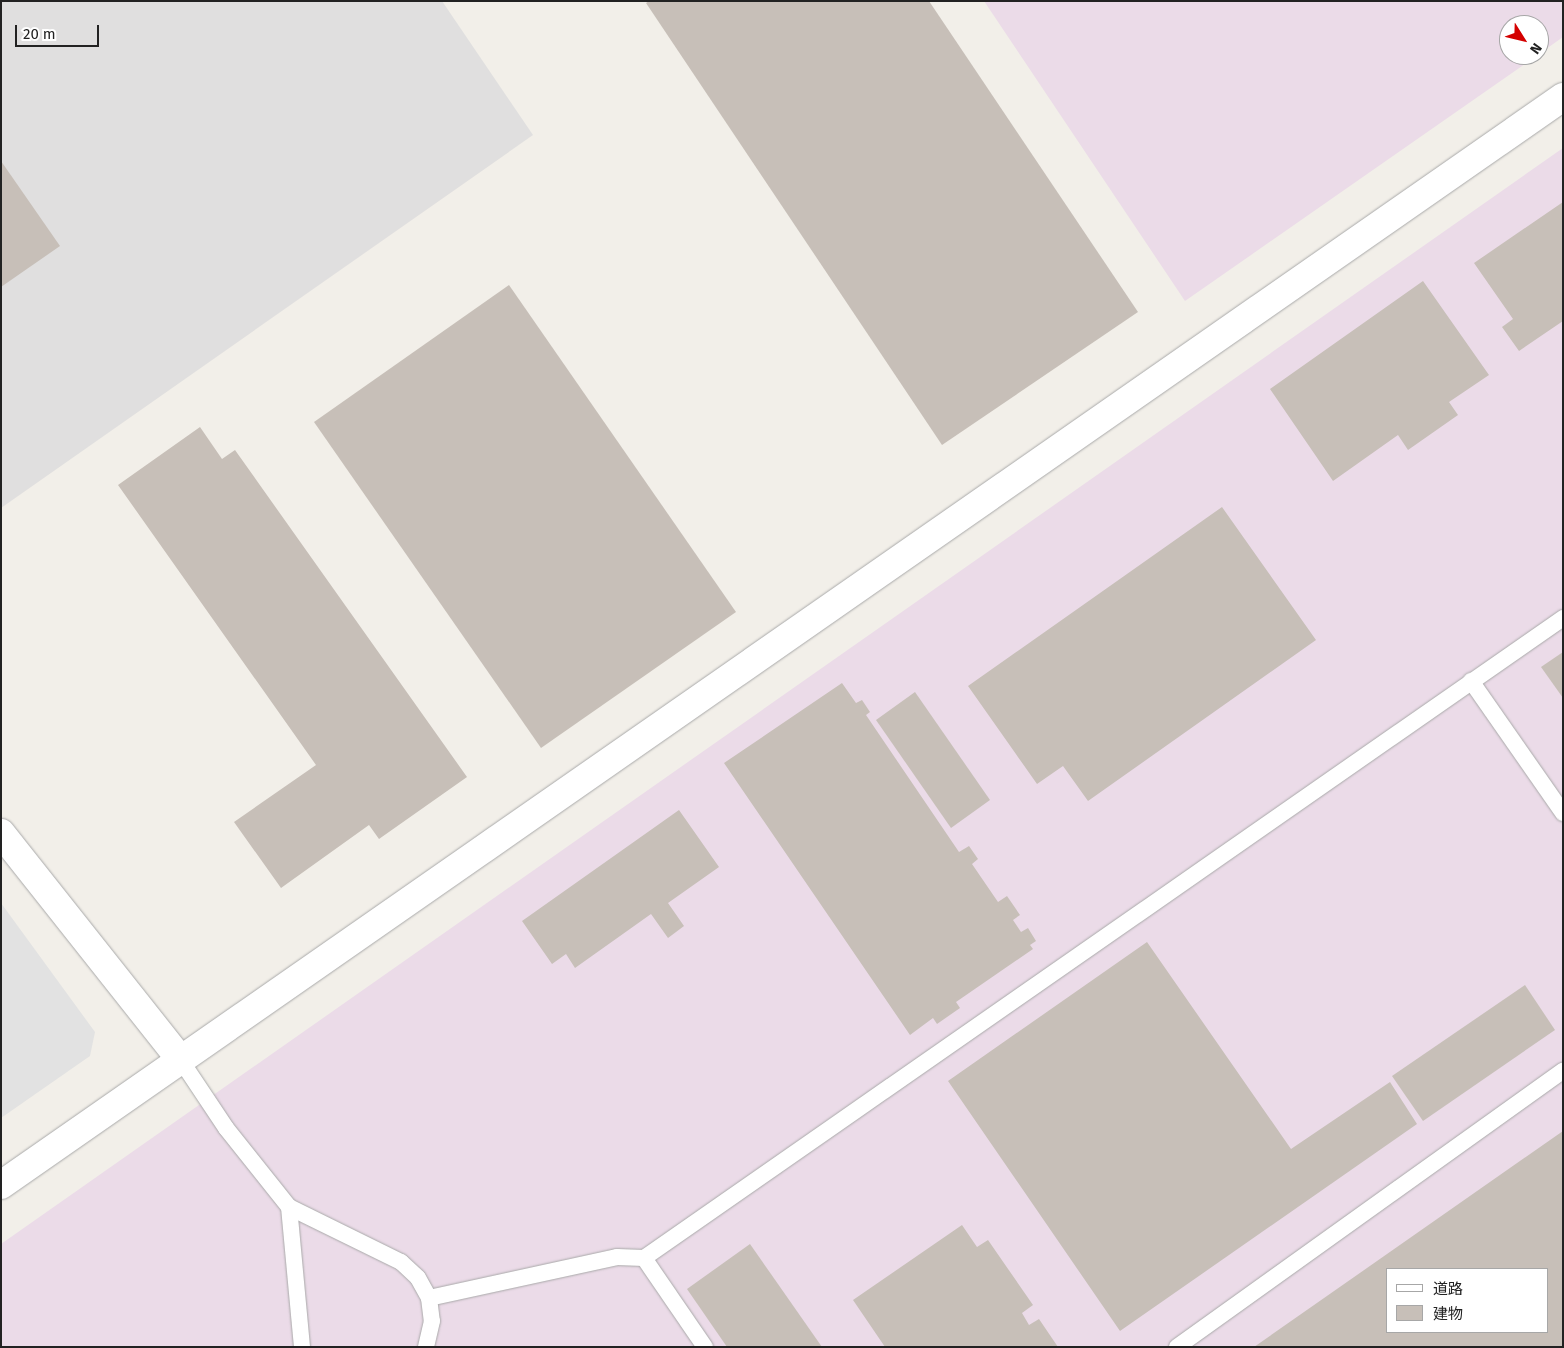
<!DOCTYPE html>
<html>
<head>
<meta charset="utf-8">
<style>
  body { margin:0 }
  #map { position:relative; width:1564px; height:1348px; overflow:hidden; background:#f2efe9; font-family:"Fira Sans","Noto Sans JP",sans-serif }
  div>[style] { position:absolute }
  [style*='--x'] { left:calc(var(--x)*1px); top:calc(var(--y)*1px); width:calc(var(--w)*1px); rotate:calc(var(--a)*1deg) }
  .residential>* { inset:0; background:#e0dfdf }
  .industrial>* { inset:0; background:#ebdbe8 }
  .parking>* { inset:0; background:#e2e2e2 }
  .building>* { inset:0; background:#c7bfb8 }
  .roads { filter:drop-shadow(0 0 1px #a9a9a9) drop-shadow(0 0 1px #a9a9a9) }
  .service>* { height:16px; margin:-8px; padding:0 8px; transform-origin:8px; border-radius:8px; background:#fff }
  .tertiary>* { height:28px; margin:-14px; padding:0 14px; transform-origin:14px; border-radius:14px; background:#fff }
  span { translate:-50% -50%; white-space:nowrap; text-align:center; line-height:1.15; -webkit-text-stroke:4.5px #fff; paint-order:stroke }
  .frame { position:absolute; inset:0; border:2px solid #222; pointer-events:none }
  .legend { position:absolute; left:1386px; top:1268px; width:162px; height:65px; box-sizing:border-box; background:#fff; border:1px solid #a7a7a7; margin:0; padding:6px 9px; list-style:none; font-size:15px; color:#222 }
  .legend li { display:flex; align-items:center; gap:10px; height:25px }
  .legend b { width:25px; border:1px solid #a7a7a7 }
  .north { position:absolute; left:1499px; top:15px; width:50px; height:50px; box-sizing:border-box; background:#fff; border:1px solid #a7a7a7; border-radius:50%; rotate:126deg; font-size:14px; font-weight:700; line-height:20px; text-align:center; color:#222 }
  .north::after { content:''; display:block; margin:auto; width:18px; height:22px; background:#d40000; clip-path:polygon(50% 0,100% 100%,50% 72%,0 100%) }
  .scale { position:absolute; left:15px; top:25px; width:84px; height:22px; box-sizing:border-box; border:2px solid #222; border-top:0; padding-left:6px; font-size:15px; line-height:18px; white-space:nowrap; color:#222; -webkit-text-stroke:4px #fff; paint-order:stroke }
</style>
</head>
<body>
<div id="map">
  <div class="residential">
    <i style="clip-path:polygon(1px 1px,442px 1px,533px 135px,1px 508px)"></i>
  </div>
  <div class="industrial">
    <i style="clip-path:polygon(984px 1px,1563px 1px,1563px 37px,1539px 54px,1539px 25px,1509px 25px,1509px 55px,1538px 55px,1185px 301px)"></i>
    <i style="clip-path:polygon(evenodd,1563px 148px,1563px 1347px,1px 1347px,1px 1244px,1563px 148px,1388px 1269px,1548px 1269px,1548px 1332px,1388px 1332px,1388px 1269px)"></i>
  </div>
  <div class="parking">
    <i style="clip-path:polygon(1px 903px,95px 1032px,90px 1056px,1px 1118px)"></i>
  </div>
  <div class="building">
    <i style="clip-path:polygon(649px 1px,929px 1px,1138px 312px,942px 445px,646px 3px)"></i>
    <i style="clip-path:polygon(1px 161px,60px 246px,1px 287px)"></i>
    <i style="clip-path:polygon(1563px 202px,1563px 321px,1519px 351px,1502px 327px,1513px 319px,1474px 263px)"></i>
    <i style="clip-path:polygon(1423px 281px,1489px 375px,1449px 402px,1458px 415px,1408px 450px,1398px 435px,1333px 481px,1270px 389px)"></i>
    <i style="clip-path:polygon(509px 285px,736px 612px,541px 748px,314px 422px)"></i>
    <i style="clip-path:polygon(200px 427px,222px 459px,235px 450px,467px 777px,379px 839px,369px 825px,281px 888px,234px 822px,316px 765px,118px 485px)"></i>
    <i style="clip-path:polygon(1222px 507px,1316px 640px,1088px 801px,1063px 766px,1037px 784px,968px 686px)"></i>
    <i style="clip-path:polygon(1563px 652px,1563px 698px,1541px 667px)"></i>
    <i style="clip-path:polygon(842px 683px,856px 703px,862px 700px,870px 712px,866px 715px,959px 852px,969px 846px,978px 859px,972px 864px,998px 902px,1007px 896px,1020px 915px,1013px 920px,1021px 932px,1028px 928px,1036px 941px,1030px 945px,1033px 949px,956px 1002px,960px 1008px,937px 1024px,933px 1018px,910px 1035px,724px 763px)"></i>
    <i style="clip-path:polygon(915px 692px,990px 800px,951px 828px,876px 720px)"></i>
    <i style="clip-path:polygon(679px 810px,719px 867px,668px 903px,684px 926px,668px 938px,651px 914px,575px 968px,566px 954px,552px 964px,522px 921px)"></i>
    <i style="clip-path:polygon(1147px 942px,1291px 1149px,1390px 1082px,1417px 1124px,1120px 1331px,948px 1081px)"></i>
    <i style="clip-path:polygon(1525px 985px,1555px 1030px,1423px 1121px,1392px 1076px)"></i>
    <i style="clip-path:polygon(evenodd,1563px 1131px,1563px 1347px,1254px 1347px,1563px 1131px,1388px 1269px,1548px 1269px,1548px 1332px,1388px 1332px,1388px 1269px)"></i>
    <i style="clip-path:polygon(962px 1225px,977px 1247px,988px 1240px,1033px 1305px,1022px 1313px,1029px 1325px,1039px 1319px,1058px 1347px,885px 1347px,853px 1300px)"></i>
    <i style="clip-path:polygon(750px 1244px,822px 1347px,727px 1347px,687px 1289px)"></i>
  </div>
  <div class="roads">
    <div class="service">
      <i style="--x:1471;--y:681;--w:161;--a:55.1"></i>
      <i style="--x:180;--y:1059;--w:83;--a:56.3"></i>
      <i style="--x:226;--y:1128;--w:101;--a:51.4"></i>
      <i style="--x:644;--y:1258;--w:108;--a:55.6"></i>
      <i style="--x:429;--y:1298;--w:192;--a:-12.3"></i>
      <i style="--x:617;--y:1257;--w:27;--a:2"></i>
      <i style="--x:644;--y:1258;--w:1120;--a:-34.85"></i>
      <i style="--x:302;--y:1347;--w:141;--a:-95.3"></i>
      <i style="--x:289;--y:1207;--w:125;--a:26.2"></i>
      <i style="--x:401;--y:1262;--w:23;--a:43"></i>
      <i style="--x:418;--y:1278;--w:23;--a:61"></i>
      <i style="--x:429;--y:1298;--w:23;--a:83"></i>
      <i style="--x:432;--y:1321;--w:27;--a:103"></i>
      <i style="--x:1177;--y:1347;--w:475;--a:-35.6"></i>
    </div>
    <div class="tertiary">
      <i style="--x:1;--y:833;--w:288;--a:51.6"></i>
      <i style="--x:1;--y:1185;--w:1904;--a:-34.86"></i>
    </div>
  </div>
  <div class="frame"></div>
  <ul class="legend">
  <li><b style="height:6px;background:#fff"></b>道路</li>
  <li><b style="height:14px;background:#c7bfb8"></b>建物</li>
  </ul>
  <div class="north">N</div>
  <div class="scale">20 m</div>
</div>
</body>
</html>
